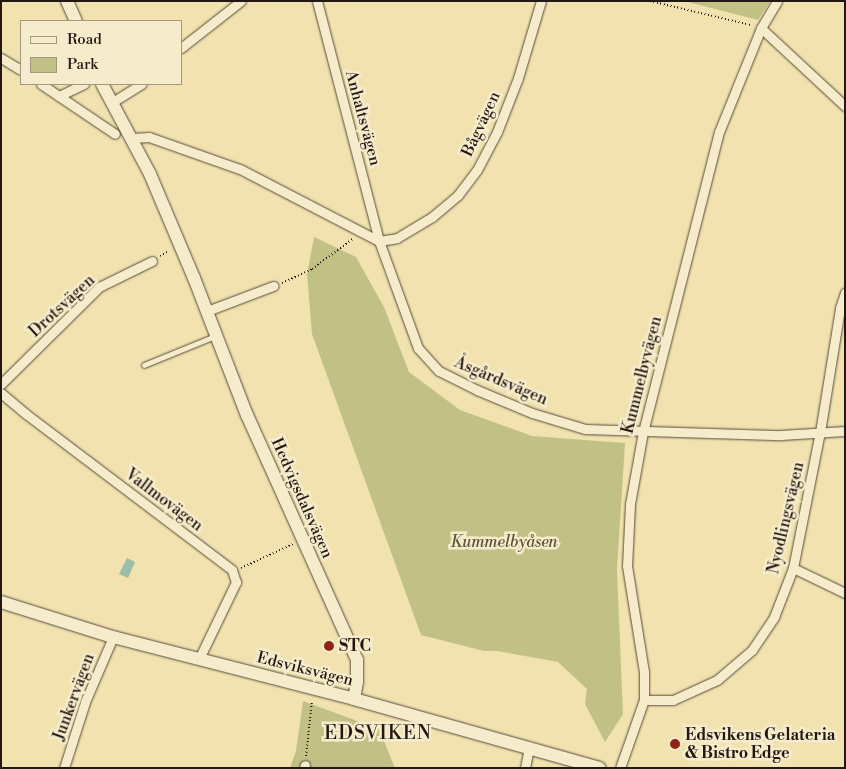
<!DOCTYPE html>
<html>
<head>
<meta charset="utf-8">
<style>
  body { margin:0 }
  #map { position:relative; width:846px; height:769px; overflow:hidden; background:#f1e2af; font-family:"Libre Bodoni",serif }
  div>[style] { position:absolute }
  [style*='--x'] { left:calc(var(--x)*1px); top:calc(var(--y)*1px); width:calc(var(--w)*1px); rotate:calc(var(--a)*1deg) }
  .green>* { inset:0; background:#c1c186 }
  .water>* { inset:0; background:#9bbea8 }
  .path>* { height:2px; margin-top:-1px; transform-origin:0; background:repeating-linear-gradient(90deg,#231713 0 1px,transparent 0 3.5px) }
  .roads { filter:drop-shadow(0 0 1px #564a3a) drop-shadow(0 0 1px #564a3a) }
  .lane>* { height:4.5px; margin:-2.25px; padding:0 2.25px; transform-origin:2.25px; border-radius:2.25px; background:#f6eccb }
  .street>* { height:9px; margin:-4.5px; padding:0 4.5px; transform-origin:4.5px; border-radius:4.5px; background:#f6eccb }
  .secondary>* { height:12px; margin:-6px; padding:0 6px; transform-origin:6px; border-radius:6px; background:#f6eccb }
  .dots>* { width:14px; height:14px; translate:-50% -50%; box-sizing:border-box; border:2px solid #f6eccb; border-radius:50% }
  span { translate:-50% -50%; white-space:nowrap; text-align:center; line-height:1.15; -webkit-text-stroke:5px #f6eccb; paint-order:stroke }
  .street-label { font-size:16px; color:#231713 }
  .park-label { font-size:16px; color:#5a523b; font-style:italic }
  .poi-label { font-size:16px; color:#231713; font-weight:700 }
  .left { translate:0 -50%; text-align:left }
  .quarter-label { font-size:19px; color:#231713; letter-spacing:1px }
  .frame { position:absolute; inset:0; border:2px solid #231713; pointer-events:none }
  .legend { position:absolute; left:20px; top:20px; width:162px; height:65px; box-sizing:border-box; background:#f6eccb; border:1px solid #a29781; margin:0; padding:6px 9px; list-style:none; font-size:15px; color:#231713 }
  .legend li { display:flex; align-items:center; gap:10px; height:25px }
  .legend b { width:25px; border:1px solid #a29781 }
</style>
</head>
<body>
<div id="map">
  <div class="green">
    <i style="clip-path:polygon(684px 1px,770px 1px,758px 20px)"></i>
    <i style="clip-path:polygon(314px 237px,356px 257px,384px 307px,409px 372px,460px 410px,532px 436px,625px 443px,617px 569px,623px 714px,605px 742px,585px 704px,587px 689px,558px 662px,497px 651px,484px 651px,421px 635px,312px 334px,307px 274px)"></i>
    <i style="clip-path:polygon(303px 701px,379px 729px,395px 768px,290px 768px,296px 751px)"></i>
  </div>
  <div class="water">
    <i style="clip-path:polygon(127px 558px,135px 562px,128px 578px,119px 574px)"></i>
  </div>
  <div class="path">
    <i style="--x:650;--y:1;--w:104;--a:13.4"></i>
    <i style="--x:160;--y:256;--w:10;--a:-29"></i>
    <i style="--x:282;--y:283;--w:33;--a:-25"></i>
    <i style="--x:312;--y:269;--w:52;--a:-36.4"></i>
    <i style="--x:241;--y:568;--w:57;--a:-24.8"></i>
    <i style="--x:306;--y:756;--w:55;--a:-83.8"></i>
  </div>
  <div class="roads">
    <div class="lane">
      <i style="--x:144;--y:365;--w:77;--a:-22.2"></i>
    </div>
    <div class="street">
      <i style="--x:317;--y:1;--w:248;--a:75.5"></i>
      <i style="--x:379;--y:241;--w:114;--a:70"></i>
      <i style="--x:418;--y:348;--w:31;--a:48"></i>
      <i style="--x:439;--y:371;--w:42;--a:26.6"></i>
      <i style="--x:477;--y:390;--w:60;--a:22.7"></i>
      <i style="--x:532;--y:413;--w:55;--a:16.8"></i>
      <i style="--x:585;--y:429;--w:196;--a:1.8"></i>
      <i style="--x:781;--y:435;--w:64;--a:-3.6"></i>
      <i style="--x:761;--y:28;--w:115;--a:42.9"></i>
      <i style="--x:181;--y:48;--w:76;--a:-38.1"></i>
      <i style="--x:1;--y:58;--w:23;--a:31"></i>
      <i style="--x:41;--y:84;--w:89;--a:34"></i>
      <i style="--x:59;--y:96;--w:28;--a:-26"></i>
      <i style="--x:111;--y:103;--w:36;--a:-32"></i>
      <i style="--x:132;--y:138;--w:17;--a:-3"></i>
      <i style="--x:149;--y:137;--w:96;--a:19.4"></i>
      <i style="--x:240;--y:169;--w:157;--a:27.4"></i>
      <i style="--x:379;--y:241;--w:18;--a:-9"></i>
      <i style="--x:397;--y:238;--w:41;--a:-31"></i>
      <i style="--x:432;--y:217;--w:34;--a:-40"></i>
      <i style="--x:458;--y:195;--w:31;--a:-53"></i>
      <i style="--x:477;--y:170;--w:43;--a:-62.2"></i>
      <i style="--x:497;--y:132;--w:58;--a:-68.7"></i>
      <i style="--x:518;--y:78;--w:80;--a:-73.4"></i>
      <i style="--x:207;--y:311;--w:71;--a:-20.7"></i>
      <i style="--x:1;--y:384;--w:138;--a:-44.7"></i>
      <i style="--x:99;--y:287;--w:59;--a:-26.1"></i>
      <i style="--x:1;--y:393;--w:33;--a:40"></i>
      <i style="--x:26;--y:414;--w:258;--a:37.1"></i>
      <i style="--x:232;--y:570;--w:13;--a:72"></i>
      <i style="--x:236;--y:582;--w:85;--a:115.7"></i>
      <i style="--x:793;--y:568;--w:58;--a:25.7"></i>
      <i style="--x:644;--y:700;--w:29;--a:0"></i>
      <i style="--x:673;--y:700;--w:48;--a:-24.4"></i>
      <i style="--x:717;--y:680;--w:46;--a:-40.6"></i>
      <i style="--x:752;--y:650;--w:40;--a:-56"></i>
      <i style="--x:774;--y:617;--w:53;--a:-68.8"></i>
      <i style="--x:793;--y:568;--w:139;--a:-78.8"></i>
      <i style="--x:820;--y:432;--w:126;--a:-80.8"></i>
      <i style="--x:840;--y:308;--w:16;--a:-72"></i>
      <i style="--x:64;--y:768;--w:69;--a:-72.3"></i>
      <i style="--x:85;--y:702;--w:71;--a:-66.7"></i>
      <i style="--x:304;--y:768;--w:3;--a:-72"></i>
      <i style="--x:525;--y:768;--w:20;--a:-79"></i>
      <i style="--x:620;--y:768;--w:72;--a:-70.6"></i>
      <i style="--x:644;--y:700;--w:28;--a:-90"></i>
      <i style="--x:644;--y:672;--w:107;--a:-99.1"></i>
      <i style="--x:627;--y:566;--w:62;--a:-87.2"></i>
      <i style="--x:630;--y:504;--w:73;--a:-79.8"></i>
      <i style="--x:643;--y:432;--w:309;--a:-75.8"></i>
      <i style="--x:719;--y:132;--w:112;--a:-68"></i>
      <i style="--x:761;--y:28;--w:31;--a:-59"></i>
    </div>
    <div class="secondary">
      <i style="--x:67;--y:1;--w:22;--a:66"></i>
      <i style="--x:102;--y:84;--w:102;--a:61.9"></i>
      <i style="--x:150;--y:174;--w:113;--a:67.1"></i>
      <i style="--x:194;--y:278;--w:147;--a:68.9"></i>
      <i style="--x:247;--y:415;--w:269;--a:65.8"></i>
      <i style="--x:357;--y:660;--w:22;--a:90"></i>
      <i style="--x:357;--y:682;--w:17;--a:100"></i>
      <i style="--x:1;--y:602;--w:117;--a:17.4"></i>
      <i style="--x:113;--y:637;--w:249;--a:14.4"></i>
      <i style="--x:354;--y:699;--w:255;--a:15.7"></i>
    </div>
  </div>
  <div class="dots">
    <i style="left:329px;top:646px;background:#8f2418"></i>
    <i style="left:675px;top:744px;background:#8f2418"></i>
  </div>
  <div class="street-label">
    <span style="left:363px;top:118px;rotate:75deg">Anhaltsvägen</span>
    <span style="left:481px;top:124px;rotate:-65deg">Bågvägen</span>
    <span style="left:62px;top:306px;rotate:-43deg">Drotsvägen</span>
    <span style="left:642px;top:375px;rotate:-76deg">Kummelbyvägen</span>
    <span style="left:501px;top:381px;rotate:23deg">Åsgårdsvägen</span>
    <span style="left:302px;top:498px;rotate:66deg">Hedvigsdalsvägen</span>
    <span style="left:164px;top:500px;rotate:37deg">Vallmovägen</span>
    <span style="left:786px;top:518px;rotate:-77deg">Nyodlingsvägen</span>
    <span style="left:305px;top:669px;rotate:14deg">Edsviksvägen</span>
    <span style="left:74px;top:697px;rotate:-70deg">Junkervägen</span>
  </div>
  <div class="park-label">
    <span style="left:504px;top:542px">Kummelbyåsen</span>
  </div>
  <div class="poi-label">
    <span class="left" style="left:339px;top:646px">STC</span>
    <span class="left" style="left:685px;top:744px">Edsvikens Gelateria<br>&amp; Bistro Edge</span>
  </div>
  <div class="quarter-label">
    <span style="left:378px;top:734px">EDSVIKEN</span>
  </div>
  <div class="frame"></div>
  <ul class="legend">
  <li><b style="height:6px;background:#f6eccb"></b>Road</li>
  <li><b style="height:14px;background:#c1c186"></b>Park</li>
  </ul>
</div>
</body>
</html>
